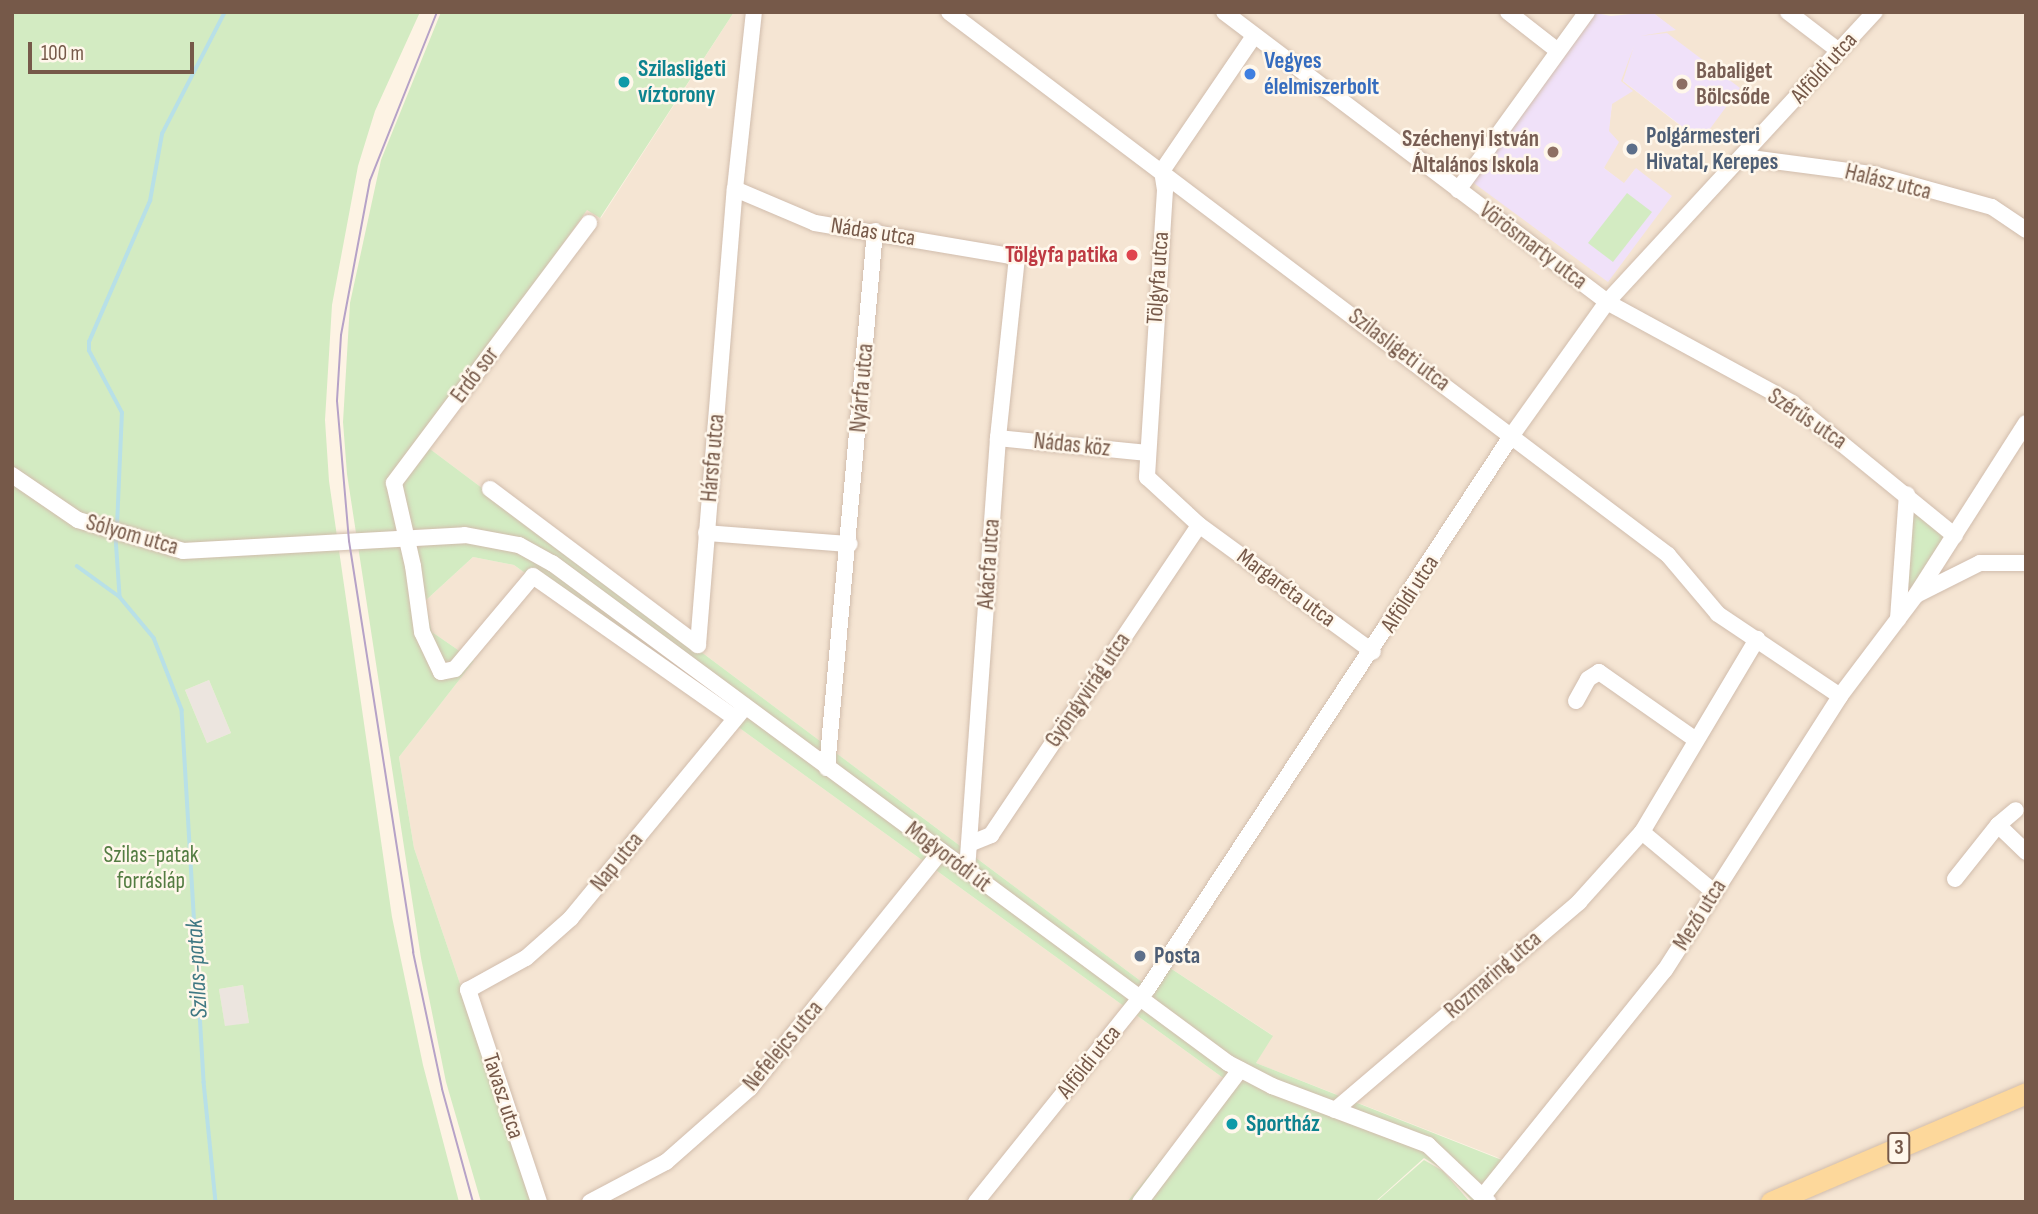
<!DOCTYPE html>
<html>
<head>
<meta charset="utf-8">
<style>
  body { margin:0 }
  #map { position:relative; width:2038px; height:1214px; overflow:hidden; background:#fdf3e4; font-family:"Sofia Sans Condensed",sans-serif }
  div>[style] { position:absolute }
  [style*='--x'] { left:calc(var(--x)*1px); top:calc(var(--y)*1px); width:calc(var(--w)*1px); rotate:calc(var(--a)*1deg) }
  .residential>* { inset:0; background:#f5e5d3 }
  .industrial>* { inset:0; background:#ece5df }
  .education>* { inset:0; background:#f0e1f9 }
  .green>* { inset:0; background:#d3ebc2 }
  .stream>* { height:3.5px; margin:-1.75px; padding:0 1.75px; transform-origin:1.75px; border-radius:1.75px; background:#b8e0e7 }
  .roads { filter:drop-shadow(0 0 2px #d1bdad) drop-shadow(0 0 2px #d1bdad) }
  .minor>* { height:16px; margin:-8px; padding:0 8px; transform-origin:8px; border-radius:8px; background:#fff }
  .major>* { height:21px; margin:-10.5px; padding:0 10.5px; transform-origin:10.5px; border-radius:10.5px; background:#fdd89b }
  .tram>* { height:2px; margin:-1px; padding:0 1px; transform-origin:1px; border-radius:1px; background:#b6a2c7 }
  .dots>* { width:19px; height:19px; translate:-50% -50%; box-sizing:border-box; border:4px solid #fff7eb; border-radius:50% }
  span { translate:-50% -50%; white-space:nowrap; text-align:center; line-height:1.15; -webkit-text-stroke:5px #fff7eb; paint-order:stroke }
  .shield-label span { padding:2px 5px; background:#fff7eb; border:2px solid; border-radius:5px; -webkit-text-stroke-width:0 }
  .shield-label { font-size:21px; color:#765949; font-weight:700 }
  .shop-label { font-size:23px; color:#366cbe; font-weight:700 }
  .left { translate:0 -50%; text-align:left }
  .street-label { font-size:23px; color:#765949 }
  .culture-label { font-size:23px; color:#0d838f; font-weight:700 }
  .education-label { font-size:23px; color:#785e54; font-weight:700 }
  .right { translate:-100% -50%; text-align:right }
  .service-label { font-size:23px; color:#4e5e75; font-weight:700 }
  .health-label { font-size:23px; color:#be3a42; font-weight:700 }
  .park-label { font-size:23px; color:#537c41 }
  .water-label { font-size:24px; color:#3f7883; font-style:italic }
  .frame { position:absolute; inset:0; border:14px solid #765949; pointer-events:none }
  .scale { position:absolute; left:28px; top:42px; width:166px; height:32px; box-sizing:border-box; border:4px solid #765949; border-top:0; padding-left:9px; font-size:21px; line-height:24px; white-space:nowrap; color:#765949; -webkit-text-stroke:5px #fff7eb; paint-order:stroke }
</style>
</head>
<body>
<div id="map">
  <div class="residential">
    <i style="clip-path:polygon(evenodd,734px 12px,1591px 12px,1608px 282px,1635px 169px,1624px 184px,1604px 168px,1612px 103px,1624px 66px,1641px 34px,1675px 30px,1652px 12px,2026px 12px,2026px 1202px,1490px 1202px,1517px 1165px,1256px 1063px,1272px 1035px,1158px 960px,1142px 982px,422px 443px,587px 209px,601px 218px,734px 12px,1625px 76px,1700px 141px,1623px 81px,1625px 76px)"></i>
    <i style="clip-path:polygon(473px 557px,514px 565px,1226px 1080px,1127px 1202px,534px 1202px,414px 848px,399px 757px,474px 661px,432px 632px,425px 601px)"></i>
  </div>
  <div class="industrial">
    <i style="clip-path:polygon(209px 680px,231px 733px,207px 743px,185px 690px)"></i>
    <i style="clip-path:polygon(243px 985px,249px 1023px,225px 1027px,219px 989px)"></i>
  </div>
  <div class="education">
    <i style="clip-path:polygon(1591px 12px,1611px 16px,1652px 12px,1676px 30px,1640px 36px,1667px 33px,1740px 88px,1701px 141px,1623px 81px,1634px 46px,1621px 81px,1633px 91px,1612px 104px,1609px 131px,1619px 142px,1604px 168px,1624px 183px,1636px 168px,1672px 196px,1608px 282px,1471px 181px)"></i>
  </div>
  <div class="green">
    <i style="clip-path:polygon(evenodd,12px 12px,420px 12px,375px 111px,358px 166px,332px 305px,325px 420px,329px 481px,392px 917px,423px 1065px,459px 1202px,12px 1202px,12px 12px,209px 680px,231px 733px,207px 743px,185px 690px,209px 680px,12px 12px,243px 985px,249px 1023px,225px 1026px,219px 989px,243px 985px)"></i>
    <i style="clip-path:polygon(441px 12px,734px 12px,600px 218px,587px 210px,422px 443px,1142px 982px,1158px 960px,1273px 1036px,1256px 1063px,1517px 1166px,1490px 1202px,1473px 1202px,1444px 1170px,1424px 1158px,1375px 1202px,1127px 1202px,1226px 1080px,514px 565px,473px 557px,425px 601px,432px 632px,474px 661px,399px 757px,414px 848px,534px 1202px,481px 1202px,446px 1082px,421px 958px,347px 474px,343px 422px,350px 303px,381px 160px)"></i>
    <i style="clip-path:polygon(1627px 193px,1652px 212px,1613px 262px,1588px 243px)"></i>
    <i style="clip-path:polygon(1907px 494px,1955px 536px,1898px 619px)"></i>
    <i style="clip-path:polygon(1424px 1160px,1443px 1171px,1470px 1202px,1376px 1202px)"></i>
  </div>
  <div class="stream">
    <i style="--x:117;--y:526;--w:113;--a:-87.5"></i>
    <i style="--x:122;--y:413;--w:70;--a:-118"></i>
    <i style="--x:89;--y:351;--w:9;--a:-90"></i>
    <i style="--x:89;--y:342;--w:154;--a:-66.6"></i>
    <i style="--x:150;--y:201;--w:68;--a:-79.8"></i>
    <i style="--x:162;--y:134;--w:137;--a:-62.7"></i>
    <i style="--x:116;--y:537;--w:59;--a:86.1"></i>
    <i style="--x:77;--y:566;--w:53;--a:35.8"></i>
    <i style="--x:120;--y:597;--w:53;--a:50.3"></i>
    <i style="--x:154;--y:638;--w:77;--a:68.7"></i>
    <i style="--x:182;--y:710;--w:373;--a:86.6"></i>
    <i style="--x:204;--y:1082;--w:121;--a:84.3"></i>
  </div>
  <div class="roads">
    <div class="minor">
      <i style="--x:949;--y:12;--w:901;--a:37.06"></i>
      <i style="--x:1668;--y:555;--w:77;--a:49.7"></i>
      <i style="--x:1718;--y:614;--w:147;--a:33.9"></i>
      <i style="--x:1224;--y:12;--w:480;--a:37.1"></i>
      <i style="--x:1607;--y:302;--w:211;--a:28.6"></i>
      <i style="--x:1792;--y:403;--w:210;--a:39.2"></i>
      <i style="--x:1508;--y:12;--w:63;--a:38"></i>
      <i style="--x:1788;--y:12;--w:64;--a:37.4"></i>
      <i style="--x:1254;--y:36;--w:163;--a:124.3"></i>
      <i style="--x:1162;--y:171;--w:19;--a:81"></i>
      <i style="--x:1165;--y:190;--w:288;--a:93.6"></i>
      <i style="--x:1147;--y:477;--w:71;--a:42.7"></i>
      <i style="--x:1199;--y:525;--w:215;--a:36.1"></i>
      <i style="--x:1743;--y:157;--w:131;--a:7.5"></i>
      <i style="--x:1873;--y:174;--w:123;--a:15.5"></i>
      <i style="--x:1992;--y:207;--w:41;--a:34.1"></i>
      <i style="--x:735;--y:189;--w:87;--a:23"></i>
      <i style="--x:815;--y:223;--w:205;--a:9.6"></i>
      <i style="--x:1017;--y:257;--w:182;--a:96"></i>
      <i style="--x:998;--y:438;--w:434;--a:94.1"></i>
      <i style="--x:1458;--y:190;--w:220;--a:-54.1"></i>
      <i style="--x:589;--y:223;--w:325;--a:126.9"></i>
      <i style="--x:394;--y:483;--w:85;--a:77.1"></i>
      <i style="--x:413;--y:566;--w:67;--a:82.2"></i>
      <i style="--x:422;--y:632;--w:44;--a:64.6"></i>
      <i style="--x:441;--y:672;--w:14;--a:-12"></i>
      <i style="--x:455;--y:669;--w:121;--a:-50"></i>
      <i style="--x:533;--y:576;--w:247;--a:35.1"></i>
      <i style="--x:998;--y:438;--w:150;--a:5.7"></i>
      <i style="--x:12;--y:475;--w:80;--a:34.3"></i>
      <i style="--x:78;--y:520;--w:109;--a:16.4"></i>
      <i style="--x:183;--y:551;--w:282;--a:-3.2"></i>
      <i style="--x:465;--y:535;--w:55;--a:10.5"></i>
      <i style="--x:519;--y:545;--w:38;--a:29"></i>
      <i style="--x:552;--y:563;--w:841;--a:36.49"></i>
      <i style="--x:1228;--y:1063;--w:50;--a:27.6"></i>
      <i style="--x:1272;--y:1086;--w:167;--a:20.7"></i>
      <i style="--x:1428;--y:1145;--w:83;--a:43.5"></i>
      <i style="--x:490;--y:489;--w:260;--a:36.9"></i>
      <i style="--x:706;--y:533;--w:144;--a:4.4"></i>
      <i style="--x:1918;--y:594;--w:69;--a:-26.6"></i>
      <i style="--x:1980;--y:563;--w:46;--a:0"></i>
      <i style="--x:1898;--y:619;--w:125;--a:-85.9"></i>
      <i style="--x:698;--y:645;--w:457;--a:-85.4"></i>
      <i style="--x:735;--y:189;--w:178;--a:-83.9"></i>
      <i style="--x:1576;--y:701;--w:25;--a:-61"></i>
      <i style="--x:1588;--y:679;--w:13;--a:-32"></i>
      <i style="--x:1599;--y:672;--w:118;--a:35"></i>
      <i style="--x:827;--y:768;--w:539;--a:-84.89"></i>
      <i style="--x:1998;--y:825;--w:39;--a:44"></i>
      <i style="--x:1642;--y:832;--w:94;--a:39.8"></i>
      <i style="--x:969;--y:844;--w:24;--a:-22"></i>
      <i style="--x:991;--y:835;--w:373;--a:-56.1"></i>
      <i style="--x:1955;--y:879;--w:69;--a:-51.5"></i>
      <i style="--x:1998;--y:825;--w:23;--a:-40"></i>
      <i style="--x:1335;--y:1110;--w:321;--a:-40.4"></i>
      <i style="--x:1579;--y:902;--w:94;--a:-48"></i>
      <i style="--x:1642;--y:832;--w:225;--a:-59.2"></i>
      <i style="--x:1483;--y:1196;--w:290;--a:-51.2"></i>
      <i style="--x:1665;--y:970;--w:325;--a:-57.4"></i>
      <i style="--x:1840;--y:696;--w:126;--a:-53"></i>
      <i style="--x:1916;--y:595;--w:204;--a:-57.4"></i>
      <i style="--x:539;--y:1202;--w:224;--a:-108.5"></i>
      <i style="--x:468;--y:990;--w:66;--a:-28.9"></i>
      <i style="--x:526;--y:958;--w:60;--a:-41.6"></i>
      <i style="--x:571;--y:918;--w:267;--a:-50.5"></i>
      <i style="--x:590;--y:1202;--w:86;--a:-27.8"></i>
      <i style="--x:666;--y:1162;--w:112;--a:-41.4"></i>
      <i style="--x:750;--y:1088;--w:304;--a:-51.1"></i>
      <i style="--x:976;--y:1202;--w:275;--a:-51.2"></i>
      <i style="--x:1148;--y:988;--w:662;--a:-56.65"></i>
      <i style="--x:1512;--y:435;--w:163;--a:-54.5"></i>
      <i style="--x:1607;--y:302;--w:395;--a:-47.3"></i>
      <i style="--x:1140;--y:1202;--w:166;--a:-52.9"></i>
    </div>
    <div class="major">
      <i style="--x:1771;--y:1202;--w:277;--a:-23.1"></i>
    </div>
  </div>
  <div class="tram">
    <i style="--x:437;--y:12;--w:181;--a:111.7"></i>
    <i style="--x:370;--y:180;--w:158;--a:100.6"></i>
    <i style="--x:341;--y:335;--w:66;--a:93.5"></i>
    <i style="--x:337;--y:401;--w:141;--a:85.1"></i>
    <i style="--x:349;--y:541;--w:416;--a:81.1"></i>
    <i style="--x:413;--y:952;--w:140;--a:78"></i>
    <i style="--x:442;--y:1089;--w:117;--a:74.7"></i>
  </div>
  <div class="dots">
    <i style="left:1250px;top:74px;background:#3f7fe0"></i>
    <i style="left:624px;top:82px;background:#0f9aa8"></i>
    <i style="left:1682px;top:84px;background:#8d6e63"></i>
    <i style="left:1632px;top:149px;background:#5c6f8a"></i>
    <i style="left:1553px;top:152px;background:#8d6e63"></i>
    <i style="left:1132px;top:255px;background:#e0444e"></i>
    <i style="left:1140px;top:956px;background:#5c6f8a"></i>
    <i style="left:1232px;top:1124px;background:#0f9aa8"></i>
  </div>
  <div class="shield-label">
    <span style="left:1899px;top:1148px">3</span>
  </div>
  <div class="shop-label">
    <span class="left" style="left:1264px;top:74px">Vegyes<br>élelmiszerbolt</span>
  </div>
  <div class="street-label">
    <span style="left:1824px;top:68px;rotate:-48deg">Alföldi utca</span>
    <span style="left:1888px;top:182px;rotate:14deg">Halász utca</span>
    <span style="left:873px;top:232px;rotate:9deg">Nádas utca</span>
    <span style="left:1533px;top:246px;rotate:37deg">Vörösmarty utca</span>
    <span style="left:1158px;top:278px;rotate:-86deg">Tölgyfa utca</span>
    <span style="left:1399px;top:350px;rotate:37deg">Szilasligeti utca</span>
    <span style="left:475px;top:375px;rotate:-53deg">Erdő sor</span>
    <span style="left:862px;top:388px;rotate:-85deg">Nyárfa utca</span>
    <span style="left:1807px;top:419px;rotate:34deg">Szérűs utca</span>
    <span style="left:1072px;top:445px;rotate:6deg">Nádas köz</span>
    <span style="left:713px;top:458px;rotate:-85deg">Hársfa utca</span>
    <span style="left:132px;top:535px;rotate:16deg">Sólyom utca</span>
    <span style="left:989px;top:564px;rotate:-86deg">Akácfa utca</span>
    <span style="left:1286px;top:588px;rotate:36deg">Margaréta utca</span>
    <span style="left:1410px;top:594px;rotate:-57deg">Alföldi utca</span>
    <span style="left:1088px;top:690px;rotate:-56deg">Gyöngyvirág utca</span>
    <span style="left:948px;top:857px;rotate:37deg">Mogyoródi út</span>
    <span style="left:617px;top:862px;rotate:-51deg">Nap utca</span>
    <span style="left:1700px;top:915px;rotate:-58deg">Mező utca</span>
    <span style="left:1493px;top:975px;rotate:-41deg">Rozmaring utca</span>
    <span style="left:783px;top:1046px;rotate:-50deg">Nefelejcs utca</span>
    <span style="left:1089px;top:1062px;rotate:-51deg">Alföldi utca</span>
    <span style="left:503px;top:1096px;rotate:72deg">Tavasz utca</span>
  </div>
  <div class="culture-label">
    <span class="left" style="left:638px;top:82px">Szilasligeti<br>víztorony</span>
    <span class="left" style="left:1246px;top:1124px">Sportház</span>
  </div>
  <div class="education-label">
    <span class="left" style="left:1696px;top:84px">Babaliget<br>Bölcsőde</span>
    <span class="right" style="left:1539px;top:152px">Széchenyi István<br>Általános Iskola</span>
  </div>
  <div class="service-label">
    <span class="left" style="left:1646px;top:149px">Polgármesteri<br>Hivatal, Kerepes</span>
    <span class="left" style="left:1154px;top:956px">Posta</span>
  </div>
  <div class="health-label">
    <span class="right" style="left:1118px;top:255px">Tölgyfa patika</span>
  </div>
  <div class="park-label">
    <span style="left:151px;top:868px">Szilas-patak<br>forrásláp</span>
  </div>
  <div class="water-label">
    <span style="left:197px;top:969px;rotate:-93deg">Szilas-patak</span>
  </div>
  <div class="frame"></div>
  <div class="scale">100 m</div>
</div>
</body>
</html>
